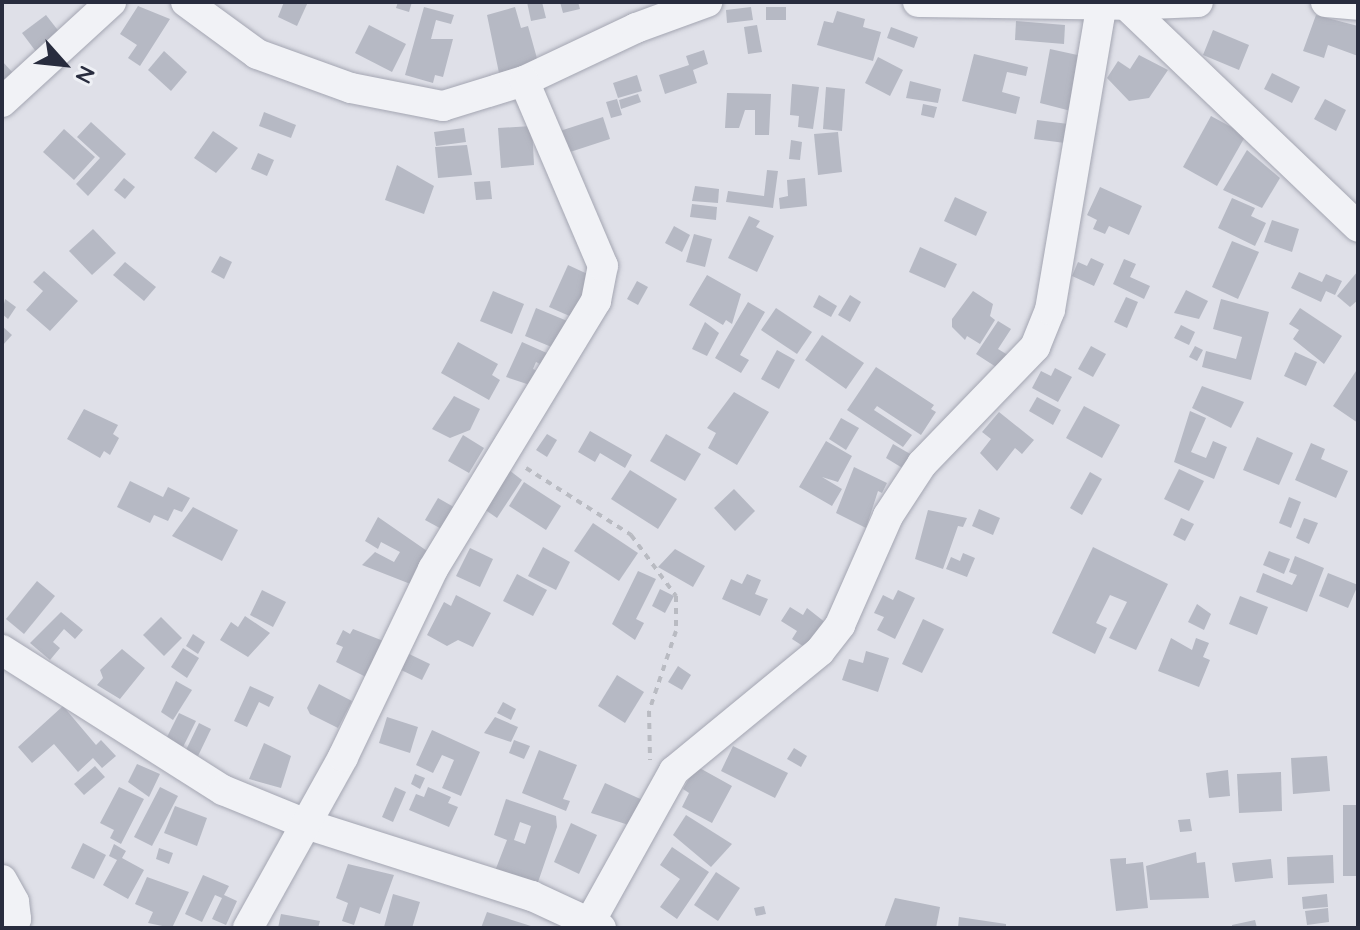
<!DOCTYPE html>
<html>
<head>
<meta charset="utf-8">
<style>
  body { margin:0 }
  #map { position:relative; width:1360px; height:930px; overflow:hidden; background:#dfe0e8; font-family:Quicksand,sans-serif }
  div>[style] { position:absolute }
  [style*='--x'] { left:calc(var(--x)*1px); top:calc(var(--y)*1px); width:calc(var(--w)*1px); rotate:calc(var(--a)*1deg) }
  .building>* { inset:0; background:#b6b9c4 }
  .path>* { height:4px; margin-top:-2px; transform-origin:0; background:repeating-linear-gradient(90deg,#b9bbc2 0 6px,transparent 0 12px) }
  .roads { filter:drop-shadow(0 0 2px #a4a6b2) drop-shadow(0 0 2px #a4a6b2) }
  .minor>* { height:30px; margin:-15px; padding:0 15px; transform-origin:15px; border-radius:15px; background:#f1f2f6 }
  span { translate:-50% -50%; white-space:nowrap; text-align:center; line-height:1.15; -webkit-text-stroke:7px #eef0f5; paint-order:stroke }
  .frame { position:absolute; inset:0; border:4px solid #282c3e; pointer-events:none }
  .north { position:absolute; left:24px; top:24px; width:80px; height:80px; -webkit-text-stroke:6px #eef0f5; paint-order:stroke; rotate:117deg; font-size:22px; font-weight:700; line-height:32px; text-align:center; color:#282c3e }
  .north::after { content:''; display:block; margin:auto; width:28px; height:36px; background:#282c3e; clip-path:polygon(50% 0,100% 100%,50% 72%,0 100%) }
</style>
</head>
<body>
<div id="map">
  <div class="building">
    <i style="clip-path:polygon(284px 2px,308px 2px,297px 26px,278px 17px)"></i>
    <i style="clip-path:polygon(398px 2px,412px 2px,409px 12px,396px 8px)"></i>
    <i style="clip-path:polygon(527px 2px,542px 2px,546px 18px,531px 21px)"></i>
    <i style="clip-path:polygon(560px 2px,578px 2px,580px 9px,563px 13px)"></i>
    <i style="clip-path:polygon(138px 6px,170px 19px,140px 66px,128px 58px,137px 45px,120px 34px)"></i>
    <i style="clip-path:polygon(424px 7px,454px 15px,451px 24px,436px 20px,431px 39px,453px 39px,443px 77px,435px 75px,433px 83px,405px 75px)"></i>
    <i style="clip-path:polygon(515px 7px,521px 28px,528px 26px,538px 62px,499px 73px,487px 15px)"></i>
    <i style="clip-path:polygon(751px 7px,753px 20px,727px 23px,726px 10px)"></i>
    <i style="clip-path:polygon(766px 7px,786px 7px,786px 20px,766px 20px)"></i>
    <i style="clip-path:polygon(837px 11px,865px 19px,863px 27px,881px 32px,873px 61px,817px 45px,824px 21px,833px 23px)"></i>
    <i style="clip-path:polygon(46px 15px,64px 38px,40px 57px,22px 33px)"></i>
    <i style="clip-path:polygon(1316px 15px,1358px 26px,1358px 56px,1328px 45px,1324px 58px,1303px 51px)"></i>
    <i style="clip-path:polygon(1016px 21px,1065px 25px,1064px 44px,1015px 40px)"></i>
    <i style="clip-path:polygon(369px 25px,406px 44px,392px 72px,355px 53px)"></i>
    <i style="clip-path:polygon(757px 25px,762px 52px,748px 54px,744px 27px)"></i>
    <i style="clip-path:polygon(891px 27px,918px 37px,914px 48px,887px 38px)"></i>
    <i style="clip-path:polygon(1213px 30px,1249px 45px,1239px 70px,1203px 55px)"></i>
    <i style="clip-path:polygon(1050px 49px,1082px 56px,1071px 111px,1040px 103px)"></i>
    <i style="clip-path:polygon(704px 50px,708px 64px,693px 70px,697px 83px,665px 94px,659px 75px,689px 65px,686px 56px)"></i>
    <i style="clip-path:polygon(164px 51px,187px 72px,171px 91px,148px 70px)"></i>
    <i style="clip-path:polygon(974px 54px,1028px 67px,1026px 76px,1007px 72px,1002px 92px,1020px 97px,1016px 114px,962px 101px)"></i>
    <i style="clip-path:polygon(1139px 55px,1168px 70px,1149px 98px,1129px 101px,1107px 78px,1118px 61px,1130px 69px)"></i>
    <i style="clip-path:polygon(878px 57px,903px 70px,890px 96px,865px 83px)"></i>
    <i style="clip-path:polygon(2px 61px,13px 73px,2px 83px)"></i>
    <i style="clip-path:polygon(1272px 73px,1300px 87px,1292px 103px,1264px 89px)"></i>
    <i style="clip-path:polygon(637px 75px,642px 91px,618px 98px,613px 83px)"></i>
    <i style="clip-path:polygon(910px 81px,941px 89px,938px 103px,906px 98px)"></i>
    <i style="clip-path:polygon(792px 84px,819px 87px,813px 129px,798px 127px,799px 116px,790px 115px)"></i>
    <i style="clip-path:polygon(826px 87px,845px 89px,842px 131px,823px 129px)"></i>
    <i style="clip-path:polygon(727px 93px,771px 94px,769px 135px,755px 135px,755px 110px,745px 110px,739px 128px,725px 128px)"></i>
    <i style="clip-path:polygon(638px 94px,641px 102px,621px 109px,619px 100px)"></i>
    <i style="clip-path:polygon(617px 99px,622px 115px,611px 118px,606px 102px)"></i>
    <i style="clip-path:polygon(1325px 99px,1346px 110px,1336px 131px,1314px 119px)"></i>
    <i style="clip-path:polygon(923px 104px,937px 107px,934px 118px,921px 115px)"></i>
    <i style="clip-path:polygon(264px 112px,296px 125px,291px 138px,259px 126px)"></i>
    <i style="clip-path:polygon(1211px 116px,1246px 135px,1217px 186px,1183px 167px)"></i>
    <i style="clip-path:polygon(603px 117px,610px 139px,567px 153px,560px 131px)"></i>
    <i style="clip-path:polygon(1037px 120px,1076px 125px,1073px 144px,1034px 139px)"></i>
    <i style="clip-path:polygon(91px 122px,126px 154px,88px 196px,76px 184px,100px 158px,77px 137px)"></i>
    <i style="clip-path:polygon(532px 126px,534px 165px,501px 168px,498px 128px)"></i>
    <i style="clip-path:polygon(464px 128px,466px 142px,436px 146px,434px 132px)"></i>
    <i style="clip-path:polygon(64px 129px,95px 157px,74px 180px,43px 152px)"></i>
    <i style="clip-path:polygon(213px 131px,238px 148px,216px 173px,194px 158px)"></i>
    <i style="clip-path:polygon(838px 132px,842px 172px,818px 175px,814px 134px)"></i>
    <i style="clip-path:polygon(791px 140px,802px 142px,800px 160px,789px 159px)"></i>
    <i style="clip-path:polygon(467px 145px,472px 175px,438px 178px,435px 147px)"></i>
    <i style="clip-path:polygon(1247px 150px,1280px 178px,1262px 208px,1223px 190px)"></i>
    <i style="clip-path:polygon(258px 153px,274px 160px,267px 176px,251px 169px)"></i>
    <i style="clip-path:polygon(397px 165px,434px 186px,424px 214px,385px 200px)"></i>
    <i style="clip-path:polygon(767px 170px,778px 171px,773px 208px,726px 202px,728px 191px,764px 196px)"></i>
    <i style="clip-path:polygon(124px 178px,135px 187px,125px 199px,114px 190px)"></i>
    <i style="clip-path:polygon(805px 178px,807px 206px,780px 209px,779px 198px,788px 196px,787px 180px)"></i>
    <i style="clip-path:polygon(490px 181px,492px 199px,476px 200px,474px 182px)"></i>
    <i style="clip-path:polygon(695px 186px,719px 189px,718px 203px,692px 201px)"></i>
    <i style="clip-path:polygon(1100px 187px,1142px 206px,1129px 235px,1109px 226px,1105px 234px,1093px 229px,1097px 220px,1087px 215px)"></i>
    <i style="clip-path:polygon(955px 197px,987px 212px,976px 236px,944px 221px)"></i>
    <i style="clip-path:polygon(1232px 198px,1255px 208px,1251px 216px,1266px 223px,1255px 246px,1218px 228px)"></i>
    <i style="clip-path:polygon(692px 204px,717px 207px,716px 220px,690px 217px)"></i>
    <i style="clip-path:polygon(749px 216px,760px 221px,756px 227px,774px 236px,757px 272px,728px 258px)"></i>
    <i style="clip-path:polygon(1272px 220px,1299px 229px,1292px 252px,1264px 242px)"></i>
    <i style="clip-path:polygon(674px 226px,690px 235px,682px 252px,665px 243px)"></i>
    <i style="clip-path:polygon(93px 229px,116px 253px,92px 275px,69px 251px)"></i>
    <i style="clip-path:polygon(694px 234px,712px 239px,705px 267px,686px 262px)"></i>
    <i style="clip-path:polygon(1232px 241px,1259px 252px,1238px 299px,1212px 287px)"></i>
    <i style="clip-path:polygon(920px 247px,957px 264px,945px 288px,909px 272px)"></i>
    <i style="clip-path:polygon(220px 256px,232px 262px,224px 279px,211px 272px)"></i>
    <i style="clip-path:polygon(1091px 258px,1104px 264px,1094px 286px,1072px 276px,1078px 262px,1087px 266px)"></i>
    <i style="clip-path:polygon(1124px 259px,1136px 264px,1130px 277px,1150px 286px,1144px 299px,1113px 284px)"></i>
    <i style="clip-path:polygon(125px 262px,156px 287px,144px 301px,113px 275px)"></i>
    <i style="clip-path:polygon(568px 265px,594px 277px,574px 318px,549px 307px)"></i>
    <i style="clip-path:polygon(44px 271px,78px 301px,50px 331px,26px 310px,43px 291px,33px 282px)"></i>
    <i style="clip-path:polygon(1358px 271px,1358px 300px,1350px 307px,1337px 296px)"></i>
    <i style="clip-path:polygon(1299px 272px,1322px 282px,1326px 274px,1342px 281px,1335px 295px,1326px 291px,1321px 302px,1291px 288px)"></i>
    <i style="clip-path:polygon(707px 275px,741px 294px,732px 324px,726px 320px,723px 325px,689px 305px)"></i>
    <i style="clip-path:polygon(637px 281px,648px 287px,638px 305px,627px 299px)"></i>
    <i style="clip-path:polygon(1186px 290px,1208px 301px,1199px 319px,1174px 313px)"></i>
    <i style="clip-path:polygon(493px 291px,524px 304px,512px 334px,480px 321px)"></i>
    <i style="clip-path:polygon(973px 291px,993px 304px,990px 316px,995px 320px,980px 344px,967px 336px,965px 340px,952px 327px,952px 319px)"></i>
    <i style="clip-path:polygon(819px 295px,837px 306px,831px 317px,813px 307px)"></i>
    <i style="clip-path:polygon(850px 295px,861px 302px,850px 322px,838px 315px)"></i>
    <i style="clip-path:polygon(1126px 297px,1138px 302px,1127px 328px,1114px 322px)"></i>
    <i style="clip-path:polygon(5px 299px,16px 307px,8px 319px,2px 314px)"></i>
    <i style="clip-path:polygon(1221px 299px,1269px 312px,1251px 380px,1202px 367px,1206px 351px,1236px 359px,1242px 337px,1213px 329px)"></i>
    <i style="clip-path:polygon(748px 302px,765px 312px,740px 355px,749px 360px,741px 373px,715px 358px)"></i>
    <i style="clip-path:polygon(536px 308px,577px 325px,566px 353px,525px 336px)"></i>
    <i style="clip-path:polygon(776px 308px,812px 332px,797px 354px,761px 330px)"></i>
    <i style="clip-path:polygon(1300px 308px,1342px 336px,1324px 364px,1293px 339px,1299px 330px,1289px 324px)"></i>
    <i style="clip-path:polygon(998px 321px,1011px 329px,998px 349px,1016px 360px,1007px 374px,976px 354px)"></i>
    <i style="clip-path:polygon(705px 322px,719px 333px,707px 356px,692px 349px)"></i>
    <i style="clip-path:polygon(1181px 325px,1195px 332px,1189px 345px,1174px 338px)"></i>
    <i style="clip-path:polygon(2px 326px,12px 335px,2px 346px)"></i>
    <i style="clip-path:polygon(822px 335px,864px 363px,846px 389px,805px 360px)"></i>
    <i style="clip-path:polygon(458px 342px,498px 364px,492px 375px,500px 380px,489px 400px,441px 373px)"></i>
    <i style="clip-path:polygon(522px 342px,549px 354px,544px 366px,536px 362px,533px 369px,546px 375px,533px 386px,506px 377px)"></i>
    <i style="clip-path:polygon(1091px 346px,1106px 354px,1093px 377px,1078px 369px)"></i>
    <i style="clip-path:polygon(1195px 346px,1203px 350px,1197px 361px,1189px 357px)"></i>
    <i style="clip-path:polygon(777px 350px,795px 360px,779px 389px,761px 379px)"></i>
    <i style="clip-path:polygon(1295px 352px,1317px 362px,1306px 386px,1284px 376px)"></i>
    <i style="clip-path:polygon(876px 367px,934px 405px,931px 409px,936px 412px,921px 435px,877px 406px,874px 410px,912px 435px,903px 447px,847px 410px)"></i>
    <i style="clip-path:polygon(1055px 368px,1072px 377px,1058px 402px,1032px 388px,1041px 371px,1051px 376px)"></i>
    <i style="clip-path:polygon(1358px 368px,1358px 423px,1333px 406px)"></i>
    <i style="clip-path:polygon(1202px 386px,1244px 402px,1231px 428px,1192px 408px)"></i>
    <i style="clip-path:polygon(734px 392px,769px 412px,737px 465px,708px 448px,716px 433px,707px 428px)"></i>
    <i style="clip-path:polygon(454px 396px,480px 409px,470px 430px,450px 438px,432px 429px)"></i>
    <i style="clip-path:polygon(1037px 397px,1061px 410px,1053px 425px,1029px 411px)"></i>
    <i style="clip-path:polygon(1084px 406px,1120px 425px,1102px 458px,1066px 438px)"></i>
    <i style="clip-path:polygon(84px 409px,118px 425px,113px 434px,119px 438px,110px 455px,104px 451px,100px 458px,67px 439px)"></i>
    <i style="clip-path:polygon(1190px 411px,1206px 418px,1191px 452px,1206px 458px,1213px 441px,1227px 447px,1214px 479px,1174px 462px)"></i>
    <i style="clip-path:polygon(999px 412px,1034px 440px,1022px 454px,1015px 448px,997px 471px,980px 453px,991px 439px,982px 432px)"></i>
    <i style="clip-path:polygon(841px 418px,859px 428px,846px 450px,829px 439px)"></i>
    <i style="clip-path:polygon(590px 431px,632px 455px,625px 468px,600px 453px,595px 462px,578px 452px)"></i>
    <i style="clip-path:polygon(547px 434px,557px 440px,547px 457px,536px 450px)"></i>
    <i style="clip-path:polygon(666px 434px,701px 454px,685px 481px,650px 461px)"></i>
    <i style="clip-path:polygon(463px 435px,484px 448px,469px 473px,448px 461px)"></i>
    <i style="clip-path:polygon(1257px 437px,1293px 453px,1279px 485px,1243px 470px)"></i>
    <i style="clip-path:polygon(826px 441px,852px 456px,838px 482px,822px 477px,842px 489px,832px 506px,799px 487px)"></i>
    <i style="clip-path:polygon(1311px 443px,1325px 449px,1321px 459px,1348px 471px,1336px 498px,1295px 480px)"></i>
    <i style="clip-path:polygon(893px 444px,912px 455px,904px 469px,886px 458px)"></i>
    <i style="clip-path:polygon(854px 467px,887px 483px,882px 493px,878px 491px,866px 528px,836px 513px)"></i>
    <i style="clip-path:polygon(1179px 469px,1204px 481px,1189px 511px,1164px 499px)"></i>
    <i style="clip-path:polygon(509px 470px,522px 480px,497px 518px,484px 509px)"></i>
    <i style="clip-path:polygon(630px 470px,677px 499px,658px 529px,611px 499px)"></i>
    <i style="clip-path:polygon(1090px 472px,1102px 479px,1082px 515px,1070px 508px)"></i>
    <i style="clip-path:polygon(130px 481px,163px 497px,168px 487px,190px 498px,182px 512px,174px 509px,168px 521px,154px 515px,150px 523px,117px 507px)"></i>
    <i style="clip-path:polygon(524px 482px,561px 506px,546px 530px,509px 506px)"></i>
    <i style="clip-path:polygon(734px 489px,755px 511px,735px 531px,714px 508px)"></i>
    <i style="clip-path:polygon(1289px 497px,1301px 502px,1291px 528px,1279px 523px)"></i>
    <i style="clip-path:polygon(438px 498px,459px 510px,447px 532px,425px 520px)"></i>
    <i style="clip-path:polygon(193px 507px,238px 530px,222px 561px,172px 536px)"></i>
    <i style="clip-path:polygon(979px 509px,1000px 518px,993px 535px,972px 526px)"></i>
    <i style="clip-path:polygon(928px 510px,967px 518px,963px 527px,958px 526px,943px 569px,915px 559px)"></i>
    <i style="clip-path:polygon(378px 517px,430px 553px,413px 585px,362px 565px,375px 552px,394px 562px,400px 552px,381px 542px,378px 549px,365px 541px)"></i>
    <i style="clip-path:polygon(1181px 518px,1194px 524px,1185px 541px,1173px 535px)"></i>
    <i style="clip-path:polygon(1304px 518px,1318px 523px,1309px 544px,1296px 538px)"></i>
    <i style="clip-path:polygon(593px 523px,638px 553px,619px 581px,574px 551px)"></i>
    <i style="clip-path:polygon(543px 547px,570px 562px,556px 590px,528px 576px)"></i>
    <i style="clip-path:polygon(1093px 547px,1168px 584px,1136px 650px,1109px 638px,1127px 602px,1110px 595px,1096px 623px,1107px 628px,1095px 654px,1052px 633px)"></i>
    <i style="clip-path:polygon(470px 548px,493px 559px,480px 587px,456px 576px)"></i>
    <i style="clip-path:polygon(675px 549px,705px 566px,693px 587px,658px 567px)"></i>
    <i style="clip-path:polygon(1269px 551px,1290px 559px,1284px 574px,1263px 565px)"></i>
    <i style="clip-path:polygon(963px 553px,975px 558px,967px 577px,946px 569px,951px 557px,960px 561px)"></i>
    <i style="clip-path:polygon(1295px 556px,1324px 568px,1307px 612px,1256px 592px,1263px 573px,1292px 585px,1297px 575px,1289px 572px)"></i>
    <i style="clip-path:polygon(638px 571px,656px 579px,636px 619px,644px 623px,635px 640px,612px 624px)"></i>
    <i style="clip-path:polygon(1328px 573px,1358px 585px,1348px 608px,1319px 596px)"></i>
    <i style="clip-path:polygon(517px 574px,547px 590px,533px 616px,503px 601px)"></i>
    <i style="clip-path:polygon(747px 574px,761px 580px,755px 594px,768px 599px,760px 616px,722px 599px,731px 579px,742px 584px)"></i>
    <i style="clip-path:polygon(37px 581px,55px 596px,24px 634px,6px 619px)"></i>
    <i style="clip-path:polygon(660px 589px,674px 596px,665px 613px,652px 606px)"></i>
    <i style="clip-path:polygon(262px 590px,286px 602px,273px 627px,250px 615px)"></i>
    <i style="clip-path:polygon(898px 590px,915px 598px,895px 639px,877px 630px,884px 617px,874px 613px,883px 595px,893px 600px)"></i>
    <i style="clip-path:polygon(456px 595px,491px 613px,473px 647px,458px 640px,447px 646px,427px 635px,444px 602px,451px 606px)"></i>
    <i style="clip-path:polygon(1240px 596px,1268px 607px,1257px 635px,1229px 624px)"></i>
    <i style="clip-path:polygon(1197px 604px,1211px 614px,1204px 630px,1188px 622px)"></i>
    <i style="clip-path:polygon(790px 607px,803px 615px,807px 608px,826px 623px,809px 650px,792px 639px,797px 631px,781px 621px)"></i>
    <i style="clip-path:polygon(61px 612px,83px 630px,75px 639px,64px 629px,53px 642px,60px 648px,50px 660px,30px 643px)"></i>
    <i style="clip-path:polygon(245px 616px,270px 633px,248px 657px,220px 640px,231px 622px,238px 627px)"></i>
    <i style="clip-path:polygon(161px 617px,182px 638px,164px 656px,143px 635px)"></i>
    <i style="clip-path:polygon(923px 619px,944px 629px,922px 673px,902px 664px)"></i>
    <i style="clip-path:polygon(353px 629px,386px 642px,368px 678px,336px 662px,343px 647px,336px 644px,343px 630px,350px 634px)"></i>
    <i style="clip-path:polygon(193px 634px,205px 642px,198px 654px,186px 646px)"></i>
    <i style="clip-path:polygon(1171px 638px,1192px 650px,1196px 638px,1209px 643px,1203px 657px,1210px 660px,1199px 687px,1158px 671px)"></i>
    <i style="clip-path:polygon(183px 648px,199px 658px,187px 678px,171px 667px)"></i>
    <i style="clip-path:polygon(122px 649px,145px 668px,120px 699px,97px 685px,103px 678px,100px 670px)"></i>
    <i style="clip-path:polygon(866px 651px,889px 658px,878px 692px,842px 680px,849px 659px,863px 663px)"></i>
    <i style="clip-path:polygon(405px 652px,430px 664px,422px 680px,397px 668px)"></i>
    <i style="clip-path:polygon(678px 666px,691px 675px,682px 690px,668px 682px)"></i>
    <i style="clip-path:polygon(617px 675px,644px 692px,625px 723px,598px 706px)"></i>
    <i style="clip-path:polygon(176px 681px,192px 690px,173px 720px,161px 712px)"></i>
    <i style="clip-path:polygon(319px 684px,352px 701px,338px 728px,310px 714px,307px 708px)"></i>
    <i style="clip-path:polygon(250px 686px,274px 697px,269px 707px,259px 702px,247px 727px,234px 721px)"></i>
    <i style="clip-path:polygon(503px 702px,516px 709px,511px 720px,497px 713px)"></i>
    <i style="clip-path:polygon(63px 706px,96px 745px,101px 740px,116px 756px,102px 768px,93px 758px,78px 772px,54px 744px,32px 763px,18px 747px)"></i>
    <i style="clip-path:polygon(179px 713px,196px 721px,183px 747px,166px 739px)"></i>
    <i style="clip-path:polygon(387px 717px,418px 727px,410px 753px,379px 743px)"></i>
    <i style="clip-path:polygon(495px 717px,518px 727px,511px 742px,484px 733px)"></i>
    <i style="clip-path:polygon(199px 723px,211px 729px,198px 756px,186px 750px)"></i>
    <i style="clip-path:polygon(432px 730px,480px 752px,461px 796px,442px 788px,454px 760px,442px 755px,433px 773px,416px 765px)"></i>
    <i style="clip-path:polygon(514px 740px,530px 746px,524px 759px,509px 753px)"></i>
    <i style="clip-path:polygon(264px 743px,291px 756px,281px 788px,249px 779px)"></i>
    <i style="clip-path:polygon(733px 746px,788px 773px,775px 798px,721px 771px)"></i>
    <i style="clip-path:polygon(794px 748px,807px 756px,801px 767px,787px 759px)"></i>
    <i style="clip-path:polygon(539px 750px,577px 765px,563px 799px,570px 801px,566px 811px,522px 793px)"></i>
    <i style="clip-path:polygon(1327px 756px,1330px 791px,1293px 794px,1291px 758px)"></i>
    <i style="clip-path:polygon(137px 764px,160px 774px,149px 797px,128px 782px)"></i>
    <i style="clip-path:polygon(95px 766px,105px 777px,84px 795px,74px 784px)"></i>
    <i style="clip-path:polygon(696px 766px,732px 786px,712px 823px,682px 807px,689px 793px,683px 789px)"></i>
    <i style="clip-path:polygon(1228px 770px,1230px 796px,1209px 798px,1206px 773px)"></i>
    <i style="clip-path:polygon(1281px 772px,1282px 811px,1239px 813px,1237px 774px)"></i>
    <i style="clip-path:polygon(415px 774px,425px 778px,420px 789px,411px 784px)"></i>
    <i style="clip-path:polygon(605px 783px,647px 802px,635px 827px,591px 813px)"></i>
    <i style="clip-path:polygon(119px 787px,144px 799px,121px 844px,110px 838px,114px 830px,100px 823px)"></i>
    <i style="clip-path:polygon(160px 787px,178px 796px,152px 846px,134px 837px)"></i>
    <i style="clip-path:polygon(395px 787px,406px 792px,393px 822px,382px 817px)"></i>
    <i style="clip-path:polygon(428px 787px,451px 797px,448px 803px,458px 807px,449px 827px,409px 810px,416px 794px,424px 797px)"></i>
    <i style="clip-path:polygon(evenodd,506px 799px,556px 816px,557px 827px,537px 885px,495px 871px,507px 840px,494px 835px,506px 799px,520px 822px,531px 826px,525px 844px,514px 840px,520px 822px)"></i>
    <i style="clip-path:polygon(1343px 805px,1358px 805px,1358px 876px,1343px 876px)"></i>
    <i style="clip-path:polygon(175px 806px,207px 818px,197px 846px,164px 833px)"></i>
    <i style="clip-path:polygon(686px 815px,732px 844px,711px 867px,673px 835px)"></i>
    <i style="clip-path:polygon(1190px 819px,1192px 831px,1180px 832px,1178px 820px)"></i>
    <i style="clip-path:polygon(571px 823px,597px 835px,579px 874px,554px 862px)"></i>
    <i style="clip-path:polygon(83px 843px,106px 855px,94px 879px,71px 868px)"></i>
    <i style="clip-path:polygon(114px 844px,126px 851px,122px 858px,144px 870px,128px 899px,103px 885px,117px 860px,109px 856px)"></i>
    <i style="clip-path:polygon(672px 847px,709px 872px,677px 919px,660px 907px,680px 879px,660px 865px)"></i>
    <i style="clip-path:polygon(159px 848px,173px 853px,169px 864px,156px 859px)"></i>
    <i style="clip-path:polygon(1196px 852px,1197px 863px,1205px 862px,1209px 898px,1150px 900px,1146px 866px)"></i>
    <i style="clip-path:polygon(1333px 855px,1334px 883px,1288px 885px,1287px 857px)"></i>
    <i style="clip-path:polygon(1126px 858px,1126px 864px,1143px 862px,1148px 908px,1116px 911px,1110px 859px)"></i>
    <i style="clip-path:polygon(1271px 859px,1273px 878px,1235px 882px,1232px 863px)"></i>
    <i style="clip-path:polygon(348px 864px,394px 875px,380px 914px,360px 907px,354px 925px,342px 921px,348px 903px,336px 898px)"></i>
    <i style="clip-path:polygon(716px 872px,740px 888px,718px 921px,694px 905px)"></i>
    <i style="clip-path:polygon(203px 875px,229px 886px,224px 895px,237px 901px,226px 925px,212px 919px,222px 898px,215px 895px,202px 922px,185px 914px)"></i>
    <i style="clip-path:polygon(147px 877px,189px 892px,172px 928px,148px 923px,153px 912px,135px 904px)"></i>
    <i style="clip-path:polygon(393px 894px,420px 902px,412px 928px,384px 927px)"></i>
    <i style="clip-path:polygon(1327px 894px,1328px 907px,1303px 909px,1302px 897px)"></i>
    <i style="clip-path:polygon(895px 898px,940px 907px,936px 928px,884px 928px)"></i>
    <i style="clip-path:polygon(764px 906px,766px 914px,756px 916px,754px 908px)"></i>
    <i style="clip-path:polygon(1328px 908px,1329px 922px,1307px 925px,1305px 911px)"></i>
    <i style="clip-path:polygon(487px 912px,534px 927px,534px 928px,481px 928px)"></i>
    <i style="clip-path:polygon(281px 914px,320px 921px,318px 928px,278px 928px)"></i>
    <i style="clip-path:polygon(959px 917px,1006px 924px,1006px 928px,958px 928px)"></i>
    <i style="clip-path:polygon(1255px 920px,1257px 928px,1232px 928px,1232px 925px)"></i>
  </div>
  <div class="path">
    <i style="--x:526;--y:468;--w:125;--a:32.5"></i>
    <i style="--x:631;--y:535;--w:76;--a:53.6"></i>
    <i style="--x:676;--y:596;--w:35;--a:90"></i>
    <i style="--x:676;--y:631;--w:84;--a:108.6"></i>
    <i style="--x:649;--y:711;--w:49;--a:88.8"></i>
  </div>
  <div class="roads">
    <div class="minor">
      <i style="--x:186;--y:2;--w:88;--a:36.2"></i>
      <i style="--x:257;--y:54;--w:100;--a:19.9"></i>
      <i style="--x:351;--y:88;--w:94;--a:11.1"></i>
      <i style="--x:443;--y:106;--w:85;--a:-17.2"></i>
      <i style="--x:524;--y:81;--w:124;--a:-25.3"></i>
      <i style="--x:636;--y:28;--w:76;--a:-20.1"></i>
      <i style="--x:918;--y:2;--w:208;--a:0.8"></i>
      <i style="--x:1126;--y:5;--w:321;--a:43.7"></i>
      <i style="--x:1326;--y:2;--w:32;--a:5"></i>
      <i style="--x:1126;--y:5;--w:72;--a:-2.4"></i>
      <i style="--x:2;--y:102;--w:148;--a:-42.5"></i>
      <i style="--x:2;--y:650;--w:262;--a:32.4"></i>
      <i style="--x:223;--y:790;--w:90;--a:22.3"></i>
      <i style="--x:306;--y:824;--w:237;--a:17.7"></i>
      <i style="--x:532;--y:896;--w:76;--a:24.9"></i>
      <i style="--x:2;--y:880;--w:25;--a:61"></i>
      <i style="--x:14;--y:902;--w:17;--a:83"></i>
      <i style="--x:16;--y:919;--w:11;--a:124"></i>
      <i style="--x:590;--y:922;--w:173;--a:-60.9"></i>
      <i style="--x:674;--y:771;--w:189;--a:-39.4"></i>
      <i style="--x:820;--y:651;--w:33;--a:-52"></i>
      <i style="--x:840;--y:625;--w:119;--a:-66.2"></i>
      <i style="--x:888;--y:516;--w:62;--a:-56.8"></i>
      <i style="--x:922;--y:464;--w:163;--a:-46"></i>
      <i style="--x:1035;--y:347;--w:40;--a:-68"></i>
      <i style="--x:1050;--y:310;--w:312;--a:-80.4"></i>
      <i style="--x:248;--y:928;--w:196;--a:-60.9"></i>
      <i style="--x:343;--y:757;--w:208;--a:-64.4"></i>
      <i style="--x:433;--y:569;--w:314;--a:-58.7"></i>
      <i style="--x:596;--y:301;--w:36;--a:-79"></i>
      <i style="--x:603;--y:266;--w:201;--a:-113.1"></i>
    </div>
  </div>
  <div class="frame"></div>
  <div class="north">N</div>
</div>
</body>
</html>
